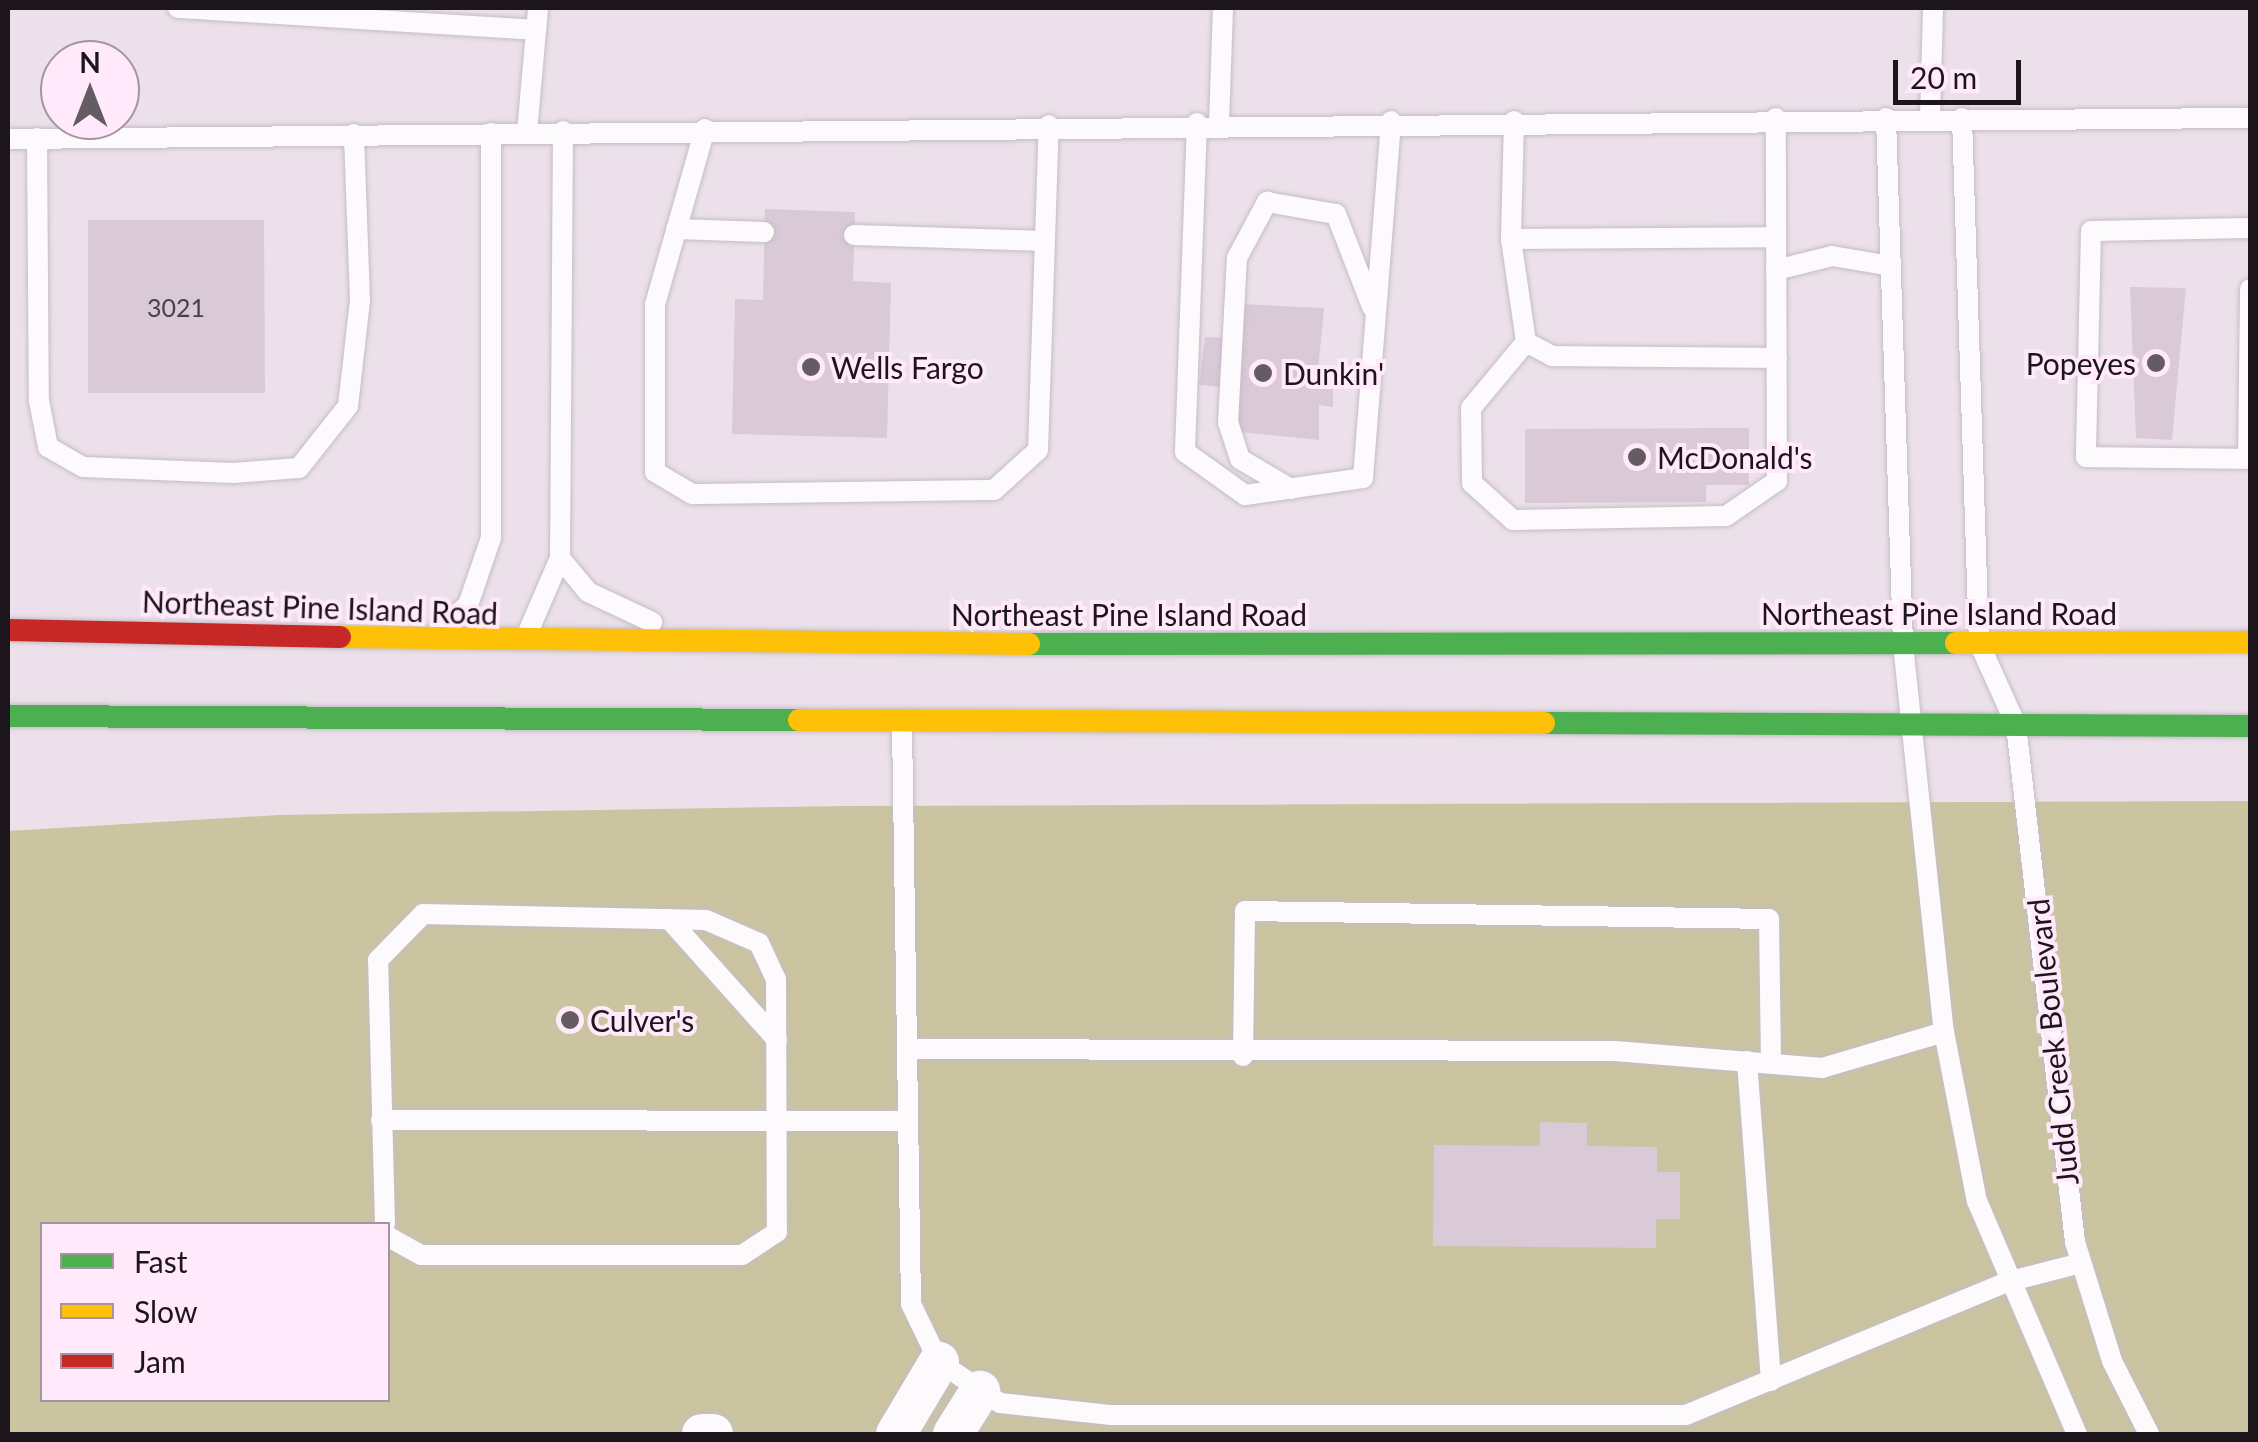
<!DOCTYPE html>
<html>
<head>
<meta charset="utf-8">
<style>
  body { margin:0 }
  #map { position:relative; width:2258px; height:1442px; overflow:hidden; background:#ece1ea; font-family:Lato,sans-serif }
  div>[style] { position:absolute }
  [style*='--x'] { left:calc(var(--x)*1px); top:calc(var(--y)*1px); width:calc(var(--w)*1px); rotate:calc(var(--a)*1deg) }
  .forest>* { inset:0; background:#cbc4a0 }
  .building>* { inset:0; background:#dac9d7 }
  .roads { filter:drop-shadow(0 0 2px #c5bdc4) drop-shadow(0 0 2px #c5bdc4) }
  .lane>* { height:20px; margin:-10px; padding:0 10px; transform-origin:10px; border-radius:10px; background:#fcfafc }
  .street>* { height:40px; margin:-20px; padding:0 20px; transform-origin:20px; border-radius:20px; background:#fcfafc }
  .fast>* { height:22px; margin:-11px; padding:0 11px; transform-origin:11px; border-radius:11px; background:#4caf50 }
  .slow>* { height:22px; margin:-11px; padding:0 11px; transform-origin:11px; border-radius:11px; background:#ffc107 }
  .jam>* { height:22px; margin:-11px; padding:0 11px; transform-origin:11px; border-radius:11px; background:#c62828 }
  .dots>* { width:28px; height:28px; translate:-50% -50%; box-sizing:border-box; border:5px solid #ffe9fa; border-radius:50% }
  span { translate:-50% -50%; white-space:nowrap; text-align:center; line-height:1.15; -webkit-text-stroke:8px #ffe9fa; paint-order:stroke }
  .number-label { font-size:25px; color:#4c424a }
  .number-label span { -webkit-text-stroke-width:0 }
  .poi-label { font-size:30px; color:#1c151b }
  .right { translate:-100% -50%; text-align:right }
  .left { translate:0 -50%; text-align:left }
  .street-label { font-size:30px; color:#1c151b }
  .frame { position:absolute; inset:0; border:10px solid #1c151b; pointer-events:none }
  .legend { position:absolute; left:40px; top:1222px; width:350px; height:180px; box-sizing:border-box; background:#ffe9fa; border:2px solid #a494a1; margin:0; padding:12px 18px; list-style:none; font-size:30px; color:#1c151b }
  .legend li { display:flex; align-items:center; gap:20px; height:50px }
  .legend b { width:50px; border:2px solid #a494a1 }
  .north { position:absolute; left:40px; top:40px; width:100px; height:100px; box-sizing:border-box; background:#ffe9fa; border:2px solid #a494a1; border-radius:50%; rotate:0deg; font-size:28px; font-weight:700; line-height:40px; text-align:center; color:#1c151b }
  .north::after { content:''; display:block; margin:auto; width:35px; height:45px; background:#655c63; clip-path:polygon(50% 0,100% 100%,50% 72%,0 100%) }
  .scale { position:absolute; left:1893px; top:60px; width:128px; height:45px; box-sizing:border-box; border:5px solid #1c151b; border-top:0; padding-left:12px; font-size:30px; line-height:35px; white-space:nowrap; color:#1c151b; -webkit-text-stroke:8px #ffe9fa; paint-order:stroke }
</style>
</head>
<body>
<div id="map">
  <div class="forest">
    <i style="clip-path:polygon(evenodd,2250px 801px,2250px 1434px,8px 1434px,8px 831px,279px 815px,849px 806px,2250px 801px,42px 1224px,388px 1224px,388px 1400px,42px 1400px,42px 1224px)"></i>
  </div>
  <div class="building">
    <i style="clip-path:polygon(765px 209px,855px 212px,853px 281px,891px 283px,887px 438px,732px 434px,735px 299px,763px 300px)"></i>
    <i style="clip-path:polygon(88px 220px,264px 220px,265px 393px,88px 393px)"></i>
    <i style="clip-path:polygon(2130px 287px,2186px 288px,2172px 440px,2136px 438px)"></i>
    <i style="clip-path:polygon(1241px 304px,1324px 308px,1318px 371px,1333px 375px,1333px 407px,1319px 405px,1319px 440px,1231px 431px,1230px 388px,1199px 385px,1205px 337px,1239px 338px)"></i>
    <i style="clip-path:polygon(1749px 428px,1749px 485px,1706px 485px,1706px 502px,1525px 503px,1525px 429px)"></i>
    <i style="clip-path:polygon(1540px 1122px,1587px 1123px,1587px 1146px,1657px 1147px,1657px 1172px,1680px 1172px,1680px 1219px,1656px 1219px,1656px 1248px,1433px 1246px,1434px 1145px,1540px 1146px)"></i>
  </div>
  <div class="roads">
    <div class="lane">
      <i style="--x:178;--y:8;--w:359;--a:3.5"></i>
      <i style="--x:1886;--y:118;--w:526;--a:88.15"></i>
      <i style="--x:1903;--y:644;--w:390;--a:84"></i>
      <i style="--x:1944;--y:1032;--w:172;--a:79"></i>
      <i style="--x:1977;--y:1201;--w:254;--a:66.8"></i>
      <i style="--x:1930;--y:118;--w:110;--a:-88.4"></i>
      <i style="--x:1962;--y:118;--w:525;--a:88.15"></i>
      <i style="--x:1979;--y:643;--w:90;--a:65.7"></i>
      <i style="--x:2016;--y:725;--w:520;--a:83.49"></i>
      <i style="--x:2075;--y:1242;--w:125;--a:72.7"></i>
      <i style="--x:2112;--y:1361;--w:82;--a:63.1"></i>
      <i style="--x:1514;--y:121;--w:118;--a:91.5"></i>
      <i style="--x:1511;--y:239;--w:104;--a:81.7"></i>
      <i style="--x:1526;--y:342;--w:86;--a:129.8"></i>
      <i style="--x:1471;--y:408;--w:75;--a:89.2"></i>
      <i style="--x:1472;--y:483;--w:55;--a:42.1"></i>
      <i style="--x:1513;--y:520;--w:213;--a:-1.1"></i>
      <i style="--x:1726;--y:516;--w:62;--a:-34.5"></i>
      <i style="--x:1777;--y:481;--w:363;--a:-90.2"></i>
      <i style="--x:1197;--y:123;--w:329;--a:92.1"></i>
      <i style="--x:1185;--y:452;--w:74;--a:35.6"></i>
      <i style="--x:1245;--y:495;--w:119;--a:-8.2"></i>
      <i style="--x:1363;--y:478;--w:358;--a:-85.5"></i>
      <i style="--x:1219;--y:123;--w:115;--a:-88"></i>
      <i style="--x:705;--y:129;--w:182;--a:105.9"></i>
      <i style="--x:655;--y:304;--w:168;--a:90"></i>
      <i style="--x:655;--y:472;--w:43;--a:30.7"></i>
      <i style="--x:692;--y:494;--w:302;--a:-0.8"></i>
      <i style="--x:994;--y:490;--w:59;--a:-42.3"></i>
      <i style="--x:1038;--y:450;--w:325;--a:-88.1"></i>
      <i style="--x:527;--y:132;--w:124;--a:-84.9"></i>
      <i style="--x:37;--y:138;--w:263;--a:89.6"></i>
      <i style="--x:39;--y:401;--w:47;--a:78.9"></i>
      <i style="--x:48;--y:447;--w:40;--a:29.7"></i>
      <i style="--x:83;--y:467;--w:150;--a:2.3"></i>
      <i style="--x:233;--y:473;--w:66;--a:-4.3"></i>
      <i style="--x:299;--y:468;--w:79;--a:-51.7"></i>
      <i style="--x:348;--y:406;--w:107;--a:-83.5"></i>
      <i style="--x:360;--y:300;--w:166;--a:-92.1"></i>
      <i style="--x:8;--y:139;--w:2242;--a:-0.54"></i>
      <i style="--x:2250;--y:228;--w:159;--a:178.9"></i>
      <i style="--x:2091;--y:231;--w:226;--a:91.3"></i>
      <i style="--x:2086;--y:457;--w:162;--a:0.7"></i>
      <i style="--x:2248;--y:459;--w:170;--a:-89.3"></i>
      <i style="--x:676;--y:229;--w:88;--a:2"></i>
      <i style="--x:854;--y:235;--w:191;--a:1.8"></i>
      <i style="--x:1511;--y:239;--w:265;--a:-0.4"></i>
      <i style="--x:1776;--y:270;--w:58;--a:-14"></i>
      <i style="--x:1832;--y:256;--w:60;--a:9.6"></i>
      <i style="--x:1526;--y:342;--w:30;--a:28"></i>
      <i style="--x:1552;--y:356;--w:225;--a:0.5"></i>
      <i style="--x:1291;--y:489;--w:59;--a:-149.5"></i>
      <i style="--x:1240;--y:459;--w:38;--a:-108"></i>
      <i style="--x:1228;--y:423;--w:165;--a:-86.9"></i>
      <i style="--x:1237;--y:258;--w:64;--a:-61.8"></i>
      <i style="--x:1267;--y:202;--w:70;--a:9.9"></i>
      <i style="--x:1336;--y:214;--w:100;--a:68.8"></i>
      <i style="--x:560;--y:558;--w:44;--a:50.5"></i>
      <i style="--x:588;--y:592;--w:71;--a:25.1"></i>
      <i style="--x:441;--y:629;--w:36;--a:-42"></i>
      <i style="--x:468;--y:605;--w:71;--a:-71.1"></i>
      <i style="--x:491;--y:538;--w:405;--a:-90"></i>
      <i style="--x:526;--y:637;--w:86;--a:-66.7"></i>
      <i style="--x:560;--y:558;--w:427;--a:-89.6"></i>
      <i style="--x:902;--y:725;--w:579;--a:89.11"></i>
      <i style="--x:911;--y:1304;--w:64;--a:64.2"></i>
      <i style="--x:939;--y:1362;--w:73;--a:33.9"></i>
      <i style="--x:1000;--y:1403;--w:112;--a:6.2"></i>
      <i style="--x:1111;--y:1415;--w:575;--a:0"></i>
      <i style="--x:1686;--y:1415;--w:347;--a:-22.5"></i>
      <i style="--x:2007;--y:1282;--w:76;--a:-14.4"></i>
      <i style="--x:669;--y:919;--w:162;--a:48.2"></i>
      <i style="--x:908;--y:1049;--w:707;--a:0.16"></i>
      <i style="--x:1615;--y:1051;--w:208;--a:4.7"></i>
      <i style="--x:1822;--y:1068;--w:127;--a:-16.4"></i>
      <i style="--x:1243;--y:1056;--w:145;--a:-89.2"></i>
      <i style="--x:1245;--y:911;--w:524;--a:0.87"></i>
      <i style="--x:1769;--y:919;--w:145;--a:89.2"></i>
      <i style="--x:1747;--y:1061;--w:321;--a:85.7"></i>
      <i style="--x:381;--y:1120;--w:527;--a:0.11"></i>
      <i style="--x:385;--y:1224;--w:264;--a:-91.5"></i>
      <i style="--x:378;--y:960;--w:64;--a:-45.6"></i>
      <i style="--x:423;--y:914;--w:283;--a:1.2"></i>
      <i style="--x:706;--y:920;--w:58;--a:23.5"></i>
      <i style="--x:759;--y:943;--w:40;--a:65"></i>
      <i style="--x:776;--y:979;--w:253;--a:89.8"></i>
      <i style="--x:777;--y:1232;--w:42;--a:146.7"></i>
      <i style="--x:742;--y:1255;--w:321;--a:180"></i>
      <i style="--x:421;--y:1255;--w:38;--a:-151"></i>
    </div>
    <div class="street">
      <i style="--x:702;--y:1434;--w:11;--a:0"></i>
      <i style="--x:896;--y:1434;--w:84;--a:-59.2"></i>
      <i style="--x:953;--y:1434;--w:51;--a:-57.9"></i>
    </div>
    <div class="fast">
      <i style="--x:1029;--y:644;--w:927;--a:-0.06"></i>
      <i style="--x:8;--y:716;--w:791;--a:0.29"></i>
      <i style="--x:1544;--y:723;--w:706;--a:0.24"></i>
    </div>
    <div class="slow">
      <i style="--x:340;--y:637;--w:689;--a:0.58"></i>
      <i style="--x:1956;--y:643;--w:294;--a:-0.2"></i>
      <i style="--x:799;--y:720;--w:745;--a:0.23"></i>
    </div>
    <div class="jam">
      <i style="--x:8;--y:630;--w:332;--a:1.2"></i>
    </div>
  </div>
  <div class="dots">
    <i style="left:2156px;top:363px;background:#655c63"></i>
    <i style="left:811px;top:367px;background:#655c63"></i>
    <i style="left:1263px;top:373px;background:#655c63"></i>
    <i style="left:1637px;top:457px;background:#655c63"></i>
    <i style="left:570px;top:1020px;background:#655c63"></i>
  </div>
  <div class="number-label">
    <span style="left:176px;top:307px">3021</span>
  </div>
  <div class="poi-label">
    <span class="right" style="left:2136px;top:363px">Popeyes</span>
    <span class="left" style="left:831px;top:367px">Wells Fargo</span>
    <span class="left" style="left:1283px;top:373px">Dunkin'</span>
    <span class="left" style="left:1657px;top:457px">McDonald's</span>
    <span class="left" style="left:590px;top:1020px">Culver's</span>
  </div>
  <div class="street-label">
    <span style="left:320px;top:607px;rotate:2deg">Northeast Pine Island Road</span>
    <span style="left:1939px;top:613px">Northeast Pine Island Road</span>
    <span style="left:1129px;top:614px">Northeast Pine Island Road</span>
    <span style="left:2052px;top:1042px;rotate:-96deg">Judd Creek Boulevard</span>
  </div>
  <div class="frame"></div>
  <ul class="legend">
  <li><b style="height:12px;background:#4caf50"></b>Fast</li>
  <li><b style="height:12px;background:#ffc107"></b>Slow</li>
  <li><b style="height:12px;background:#c62828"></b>Jam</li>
  </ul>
  <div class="north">N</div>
  <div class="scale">20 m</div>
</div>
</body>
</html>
